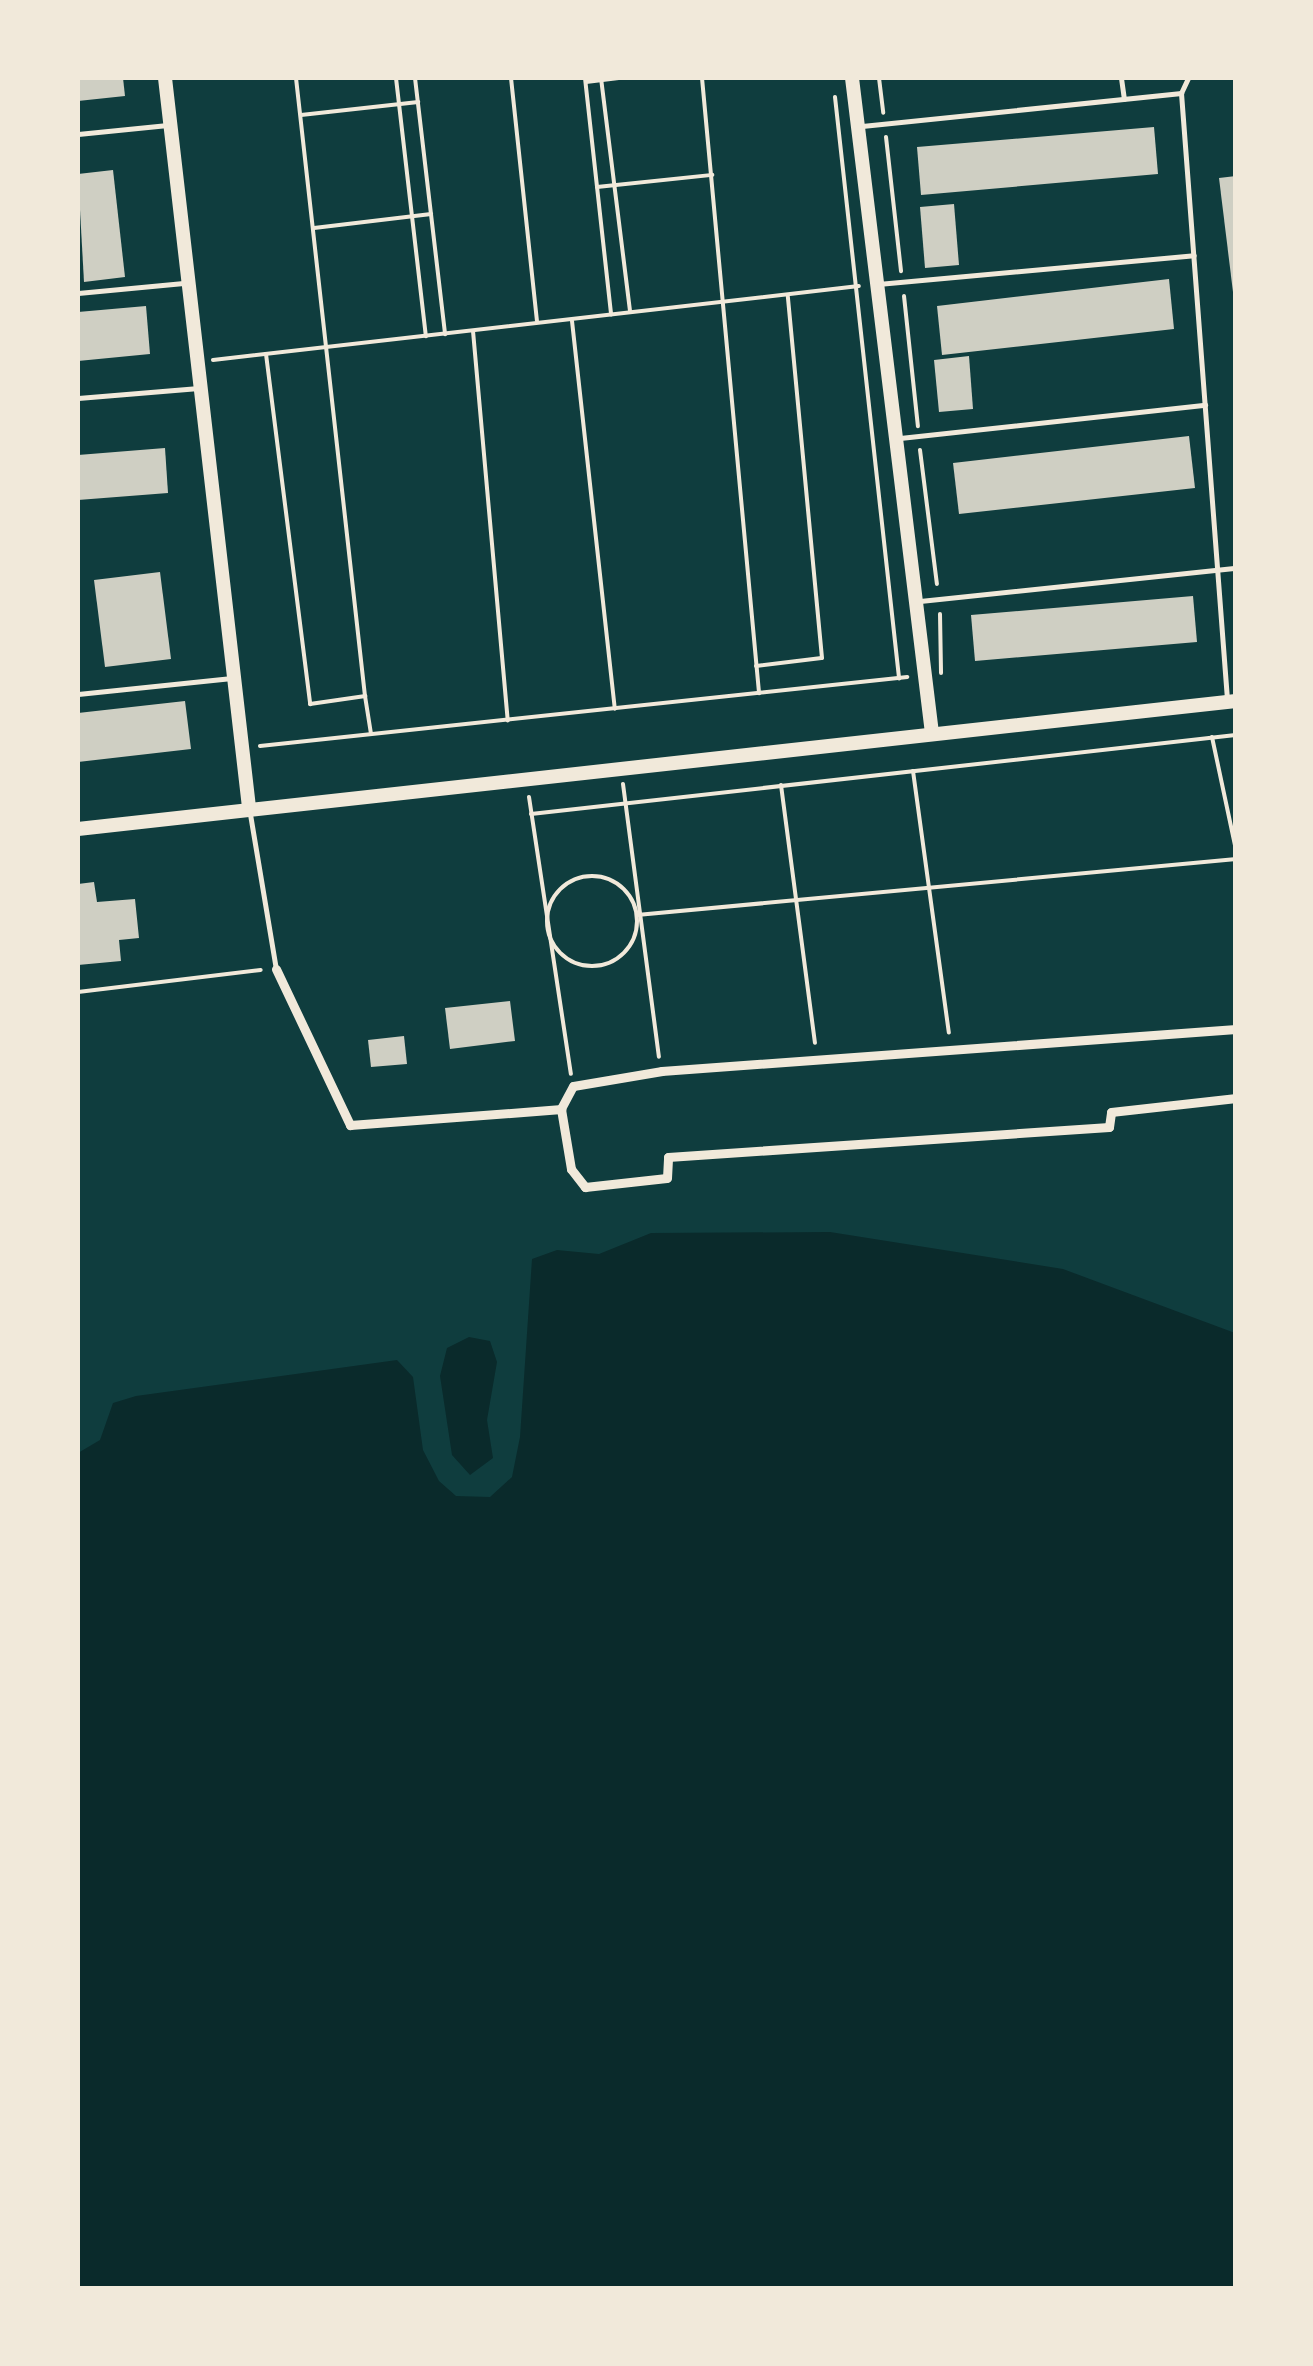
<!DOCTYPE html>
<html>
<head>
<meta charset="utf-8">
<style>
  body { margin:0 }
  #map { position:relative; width:1313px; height:2366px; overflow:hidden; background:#0f3d3e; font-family:Roboto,sans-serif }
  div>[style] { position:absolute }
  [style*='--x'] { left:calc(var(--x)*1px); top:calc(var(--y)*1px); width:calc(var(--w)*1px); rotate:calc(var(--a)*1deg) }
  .water>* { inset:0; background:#0a2a2b }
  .building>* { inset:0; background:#cfcfc3 }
  .path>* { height:4px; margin:-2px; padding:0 2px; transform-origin:2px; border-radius:2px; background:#f1e9da }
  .path>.ring { margin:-2px; padding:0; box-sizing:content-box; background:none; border:4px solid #f1e9da; border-radius:50% }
  .service>* { height:5px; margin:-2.5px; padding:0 2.5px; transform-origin:2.5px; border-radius:2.5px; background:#f1e9da }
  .pedestrian>* { height:9px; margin:-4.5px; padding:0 4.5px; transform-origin:4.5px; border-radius:4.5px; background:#f1e9da }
  .tertiary>* { height:14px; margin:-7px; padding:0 7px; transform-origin:7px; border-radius:7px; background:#f1e9da }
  span { translate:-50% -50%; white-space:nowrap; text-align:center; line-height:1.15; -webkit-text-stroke:8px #f1e9da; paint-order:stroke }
  .frame { position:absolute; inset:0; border:80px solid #f1e9da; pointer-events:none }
</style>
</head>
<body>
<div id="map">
  <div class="water">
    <i style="clip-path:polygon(830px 1232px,1063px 1269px,1235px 1333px,1235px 2288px,78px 2288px,78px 1453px,100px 1440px,113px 1403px,136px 1396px,397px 1360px,413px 1377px,423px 1450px,439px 1481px,456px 1496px,490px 1497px,512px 1477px,520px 1437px,532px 1259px,557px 1250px,599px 1254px,651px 1233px)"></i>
    <i style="clip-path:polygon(469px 1337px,490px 1341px,497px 1362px,487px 1420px,493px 1458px,470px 1475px,452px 1455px,440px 1376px,447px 1348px)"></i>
  </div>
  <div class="building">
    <i style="clip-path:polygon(78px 78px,123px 78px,125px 96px,78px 101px)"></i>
    <i style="clip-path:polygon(1154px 127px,1158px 174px,921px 195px,917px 147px)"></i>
    <i style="clip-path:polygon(113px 170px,125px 277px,84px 282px,78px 174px)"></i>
    <i style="clip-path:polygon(1236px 176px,1236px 292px,1233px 292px,1219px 178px)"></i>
    <i style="clip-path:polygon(954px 204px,959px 265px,925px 268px,920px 207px)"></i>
    <i style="clip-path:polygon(1169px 279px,1174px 329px,942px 355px,937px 306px)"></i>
    <i style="clip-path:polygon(146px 306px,150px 354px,78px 361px,78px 312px)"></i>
    <i style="clip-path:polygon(969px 356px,973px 409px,939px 412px,934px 360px)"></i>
    <i style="clip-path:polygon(1189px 436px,1195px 488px,959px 514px,953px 463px)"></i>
    <i style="clip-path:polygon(165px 448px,168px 493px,78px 500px,78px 455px)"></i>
    <i style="clip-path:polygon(160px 572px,171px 659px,105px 667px,94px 580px)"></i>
    <i style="clip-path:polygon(1193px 596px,1197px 642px,975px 661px,971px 615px)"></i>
    <i style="clip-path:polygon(185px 701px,191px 749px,78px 762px,78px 713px)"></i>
    <i style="clip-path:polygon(94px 882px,97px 902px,135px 899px,139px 938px,119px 940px,121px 961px,78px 965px,78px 884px)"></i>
    <i style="clip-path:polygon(510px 1001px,515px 1041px,450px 1049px,445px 1008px)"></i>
    <i style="clip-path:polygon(404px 1036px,407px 1064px,371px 1067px,368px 1040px)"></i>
  </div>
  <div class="path">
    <i style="--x:296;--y:78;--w:622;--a:83.63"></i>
    <i style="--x:396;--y:78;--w:260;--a:83.4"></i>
    <i style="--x:415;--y:78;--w:258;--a:83.3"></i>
    <i style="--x:511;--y:78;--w:244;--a:83.9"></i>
    <i style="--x:585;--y:78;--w:238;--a:83.7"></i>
    <i style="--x:601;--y:78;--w:235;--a:82.9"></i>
    <i style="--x:702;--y:78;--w:618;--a:84.7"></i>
    <i style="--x:879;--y:78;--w:35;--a:83"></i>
    <i style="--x:586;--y:82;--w:33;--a:-7"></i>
    <i style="--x:835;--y:97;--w:585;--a:83.71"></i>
    <i style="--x:301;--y:115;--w:118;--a:-6.3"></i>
    <i style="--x:886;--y:137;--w:135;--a:83.6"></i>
    <i style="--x:597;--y:187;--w:116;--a:-6"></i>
    <i style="--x:314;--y:228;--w:118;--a:-6.8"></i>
    <i style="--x:904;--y:296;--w:131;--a:83.9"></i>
    <i style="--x:572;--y:321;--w:390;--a:83.7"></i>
    <i style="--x:473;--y:331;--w:391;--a:84.9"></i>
    <i style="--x:266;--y:354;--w:353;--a:82.8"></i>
    <i style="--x:310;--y:704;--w:56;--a:-8.3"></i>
    <i style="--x:365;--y:696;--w:37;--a:81"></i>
    <i style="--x:213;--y:360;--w:650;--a:-6.53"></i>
    <i style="--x:920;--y:450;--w:135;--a:82.8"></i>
    <i style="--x:940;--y:614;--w:59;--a:89"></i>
    <i style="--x:756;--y:666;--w:66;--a:-6.9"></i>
    <i style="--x:822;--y:658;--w:363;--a:-95.4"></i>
    <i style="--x:1212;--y:737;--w:116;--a:78"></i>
    <i style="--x:260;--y:746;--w:651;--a:-6.09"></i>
    <i style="--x:913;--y:771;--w:264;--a:82.2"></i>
    <i style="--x:623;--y:784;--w:275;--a:82.5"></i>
    <i style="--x:781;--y:785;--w:260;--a:82.5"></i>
    <i style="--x:529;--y:797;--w:280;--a:81.4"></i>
    <i style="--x:531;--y:814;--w:709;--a:-6.39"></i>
    <i class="ring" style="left:547px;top:876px;width:86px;height:86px"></i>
    <i style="--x:637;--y:915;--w:602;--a:-5.34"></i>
    <i style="--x:78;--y:992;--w:184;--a:-6.9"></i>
  </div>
  <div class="service">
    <i style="--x:1121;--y:78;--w:21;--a:82"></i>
    <i style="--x:1181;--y:93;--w:17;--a:-65"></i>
    <i style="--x:862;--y:126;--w:321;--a:-5.9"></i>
    <i style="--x:1181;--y:93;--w:608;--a:85.66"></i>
    <i style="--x:78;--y:134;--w:90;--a:-5.7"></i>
    <i style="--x:878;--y:284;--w:317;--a:-5.2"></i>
    <i style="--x:78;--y:293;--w:106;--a:-5.4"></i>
    <i style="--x:78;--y:398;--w:121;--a:-4.7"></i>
    <i style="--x:900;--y:438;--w:307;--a:-6.2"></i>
    <i style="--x:920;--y:601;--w:318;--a:-6"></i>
    <i style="--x:78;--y:694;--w:157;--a:-5.9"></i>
    <i style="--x:250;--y:814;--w:157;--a:80.5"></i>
  </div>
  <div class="pedestrian">
    <i style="--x:276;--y:969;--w:173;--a:64.6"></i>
    <i style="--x:350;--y:1125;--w:212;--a:-4.3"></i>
    <i style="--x:1236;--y:1029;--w:576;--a:175.82"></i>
    <i style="--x:662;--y:1071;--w:90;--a:170.4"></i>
    <i style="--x:573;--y:1086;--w:26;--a:118"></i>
    <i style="--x:561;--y:1109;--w:61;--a:80.5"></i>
    <i style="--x:571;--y:1169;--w:23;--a:52"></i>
    <i style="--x:585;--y:1187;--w:82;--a:-6.3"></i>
    <i style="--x:667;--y:1178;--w:21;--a:-87"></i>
    <i style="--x:668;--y:1157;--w:442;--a:-3.9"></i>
    <i style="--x:1109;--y:1127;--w:15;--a:-82"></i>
    <i style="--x:1111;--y:1112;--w:126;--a:-6.4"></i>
  </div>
  <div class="tertiary">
    <i style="--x:165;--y:78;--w:734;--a:83.43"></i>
    <i style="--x:852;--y:78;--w:660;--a:83.04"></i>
    <i style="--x:78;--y:829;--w:1165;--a:-6.31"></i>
  </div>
  <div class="frame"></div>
</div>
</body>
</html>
